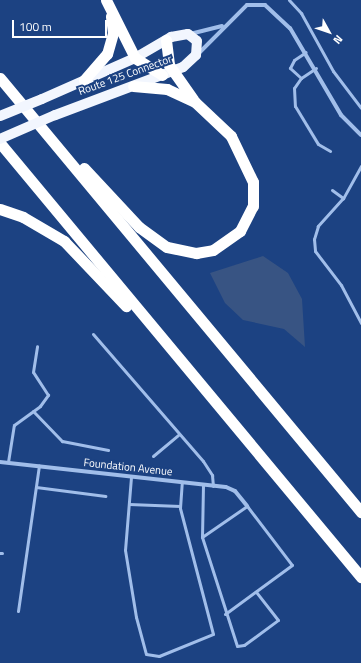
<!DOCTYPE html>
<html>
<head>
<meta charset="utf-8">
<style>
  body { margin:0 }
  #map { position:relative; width:361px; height:663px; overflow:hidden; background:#1c4282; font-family:"Titillium Web",sans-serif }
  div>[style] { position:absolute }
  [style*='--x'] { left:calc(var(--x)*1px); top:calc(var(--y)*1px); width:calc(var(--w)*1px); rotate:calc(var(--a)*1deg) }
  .water>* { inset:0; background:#385483 }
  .service>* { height:3px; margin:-1.5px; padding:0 1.5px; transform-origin:1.5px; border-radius:1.5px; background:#a1beea }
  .minor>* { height:4px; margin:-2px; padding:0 2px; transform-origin:2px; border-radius:2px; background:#a1beea }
  .trunk>* { height:10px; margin:-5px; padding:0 5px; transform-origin:5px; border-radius:5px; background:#f2f6fe }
  .motorway>* { height:11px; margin:-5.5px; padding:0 5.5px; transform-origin:5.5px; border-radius:5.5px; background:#fff }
  .trunk-bridge>* { height:10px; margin:-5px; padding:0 5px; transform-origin:5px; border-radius:5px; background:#f2f6fe }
  span { translate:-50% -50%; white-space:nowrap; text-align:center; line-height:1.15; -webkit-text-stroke:4px #1c4282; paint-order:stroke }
  .street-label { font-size:11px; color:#fff }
  .north { position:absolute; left:309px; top:12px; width:40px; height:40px; -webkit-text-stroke:3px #1c4282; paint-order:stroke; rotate:130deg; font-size:11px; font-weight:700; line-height:16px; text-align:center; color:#fff }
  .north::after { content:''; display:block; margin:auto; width:14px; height:18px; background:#fff; clip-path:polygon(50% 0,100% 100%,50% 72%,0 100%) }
  .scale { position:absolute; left:12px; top:20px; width:95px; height:18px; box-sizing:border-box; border:2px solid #fff; border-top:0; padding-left:5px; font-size:12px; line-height:14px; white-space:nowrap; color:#fff; -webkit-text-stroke:3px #1c4282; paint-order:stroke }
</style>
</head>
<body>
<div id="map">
  <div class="water">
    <i style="clip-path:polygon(263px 256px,288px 273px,302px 299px,305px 347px,284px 329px,243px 320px,225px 303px,210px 273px)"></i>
  </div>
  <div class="service">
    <i style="--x:289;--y:0;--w:18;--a:47"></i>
    <i style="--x:301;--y:13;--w:66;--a:61.1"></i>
    <i style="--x:333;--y:71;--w:46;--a:52.9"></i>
    <i style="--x:316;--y:68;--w:18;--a:146"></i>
    <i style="--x:301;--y:78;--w:12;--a:125"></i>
    <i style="--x:294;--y:88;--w:18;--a:87"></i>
    <i style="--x:295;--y:106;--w:44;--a:58.8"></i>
    <i style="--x:318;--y:144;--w:14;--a:30"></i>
    <i style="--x:301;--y:78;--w:15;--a:-138"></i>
    <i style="--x:290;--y:68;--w:9;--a:-63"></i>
    <i style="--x:294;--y:60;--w:14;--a:-34"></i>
    <i style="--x:361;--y:166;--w:37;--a:119"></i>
    <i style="--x:343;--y:198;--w:38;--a:132"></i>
    <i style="--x:318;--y:226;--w:14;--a:107"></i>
    <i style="--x:314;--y:239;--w:12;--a:85"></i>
    <i style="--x:315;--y:251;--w:43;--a:52.6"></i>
    <i style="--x:341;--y:285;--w:43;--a:62.2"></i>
    <i style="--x:332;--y:190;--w:14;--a:36"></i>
    <i style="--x:93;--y:334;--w:168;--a:49.1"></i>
    <i style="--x:203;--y:461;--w:17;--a:57"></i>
    <i style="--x:212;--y:475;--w:11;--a:85"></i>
    <i style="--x:33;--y:411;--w:42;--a:46"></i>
    <i style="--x:62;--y:441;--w:47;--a:11.1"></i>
    <i style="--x:153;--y:456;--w:33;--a:-40"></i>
    <i style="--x:8;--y:462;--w:37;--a:-81"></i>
    <i style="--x:14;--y:425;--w:32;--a:-36"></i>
    <i style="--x:40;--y:406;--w:14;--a:-54"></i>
    <i style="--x:48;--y:395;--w:27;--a:-123"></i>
    <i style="--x:33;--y:372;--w:26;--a:-81"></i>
    <i style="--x:131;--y:477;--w:73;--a:94.7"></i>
    <i style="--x:125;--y:550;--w:68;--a:80.7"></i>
    <i style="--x:136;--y:617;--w:38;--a:75"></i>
    <i style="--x:146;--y:654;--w:13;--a:9"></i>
    <i style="--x:159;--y:656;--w:58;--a:-22.2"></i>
    <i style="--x:213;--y:634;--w:130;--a:-104.7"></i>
    <i style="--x:180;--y:508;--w:26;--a:-86"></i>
    <i style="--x:203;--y:485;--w:52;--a:91.1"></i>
    <i style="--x:202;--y:537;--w:114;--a:72.2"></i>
    <i style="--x:237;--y:646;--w:7;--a:-8"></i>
    <i style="--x:244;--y:645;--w:42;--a:-36.3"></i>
    <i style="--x:278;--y:620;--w:36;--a:-128"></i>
    <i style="--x:36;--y:487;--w:70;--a:7.4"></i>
    <i style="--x:129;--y:504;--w:51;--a:2.2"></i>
    <i style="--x:202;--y:537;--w:55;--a:-34.6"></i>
    <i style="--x:247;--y:506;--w:74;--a:52.7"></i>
    <i style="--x:292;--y:565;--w:83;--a:143.8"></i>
    <i style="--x:0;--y:553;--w:2;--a:0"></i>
    <i style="--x:18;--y:611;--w:147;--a:-81.8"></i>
  </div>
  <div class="minor">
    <i style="--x:190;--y:34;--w:33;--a:-14"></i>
    <i style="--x:198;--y:54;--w:69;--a:-45"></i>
    <i style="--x:247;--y:5;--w:18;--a:0"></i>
    <i style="--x:265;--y:5;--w:34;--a:43"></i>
    <i style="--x:290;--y:28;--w:101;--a:59.6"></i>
    <i style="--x:341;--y:115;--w:28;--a:45"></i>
    <i style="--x:0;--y:462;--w:227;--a:6.3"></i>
    <i style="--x:226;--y:487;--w:10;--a:24"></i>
    <i style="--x:235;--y:491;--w:19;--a:51"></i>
  </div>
  <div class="trunk">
    <i style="--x:42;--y:99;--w:102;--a:-23.8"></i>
    <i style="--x:135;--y:58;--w:42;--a:-30.3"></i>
    <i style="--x:171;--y:37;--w:17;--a:-10"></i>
    <i style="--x:188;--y:34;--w:11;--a:38"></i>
    <i style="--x:197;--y:41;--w:14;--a:94"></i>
    <i style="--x:196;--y:55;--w:18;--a:137"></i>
    <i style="--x:183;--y:67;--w:137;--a:159.4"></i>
  </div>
  <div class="motorway">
    <i style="--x:106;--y:0;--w:65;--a:63.4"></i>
    <i style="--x:135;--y:58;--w:32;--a:32"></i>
    <i style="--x:166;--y:40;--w:25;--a:83"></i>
    <i style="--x:169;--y:65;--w:42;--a:54.8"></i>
    <i style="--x:0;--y:78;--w:565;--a:50.25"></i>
    <i style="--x:84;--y:80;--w:35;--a:-49"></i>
    <i style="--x:107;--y:54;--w:22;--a:-74"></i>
    <i style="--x:113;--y:33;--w:17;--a:-97"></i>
    <i style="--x:0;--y:143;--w:565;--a:50.25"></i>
    <i style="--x:84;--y:168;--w:81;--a:47"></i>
    <i style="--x:139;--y:227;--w:34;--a:36"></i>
    <i style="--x:167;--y:247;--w:30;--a:12"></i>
    <i style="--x:196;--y:253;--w:17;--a:-10"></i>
    <i style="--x:213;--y:250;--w:33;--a:-35"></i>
    <i style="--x:240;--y:231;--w:28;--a:-63"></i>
    <i style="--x:253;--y:206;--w:24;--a:-90"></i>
    <i style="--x:253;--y:182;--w:51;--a:-115.6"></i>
    <i style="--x:231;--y:136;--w:50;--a:-136.6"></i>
    <i style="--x:195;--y:102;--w:31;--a:-155"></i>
    <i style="--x:167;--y:89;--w:34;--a:-175"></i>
    <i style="--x:0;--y:209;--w:24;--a:19"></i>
    <i style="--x:23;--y:217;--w:48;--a:30.3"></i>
    <i style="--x:64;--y:241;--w:90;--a:46.4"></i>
  </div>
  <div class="trunk-bridge">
    <i style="--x:0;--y:116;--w:45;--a:-22"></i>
    <i style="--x:0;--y:139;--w:60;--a:-23.6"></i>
  </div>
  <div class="street-label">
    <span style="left:125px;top:75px;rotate:-20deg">Route 125 Connector</span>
    <span style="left:128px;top:467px;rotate:6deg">Foundation Avenue</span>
  </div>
  <div class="north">N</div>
  <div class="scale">100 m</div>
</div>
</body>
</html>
